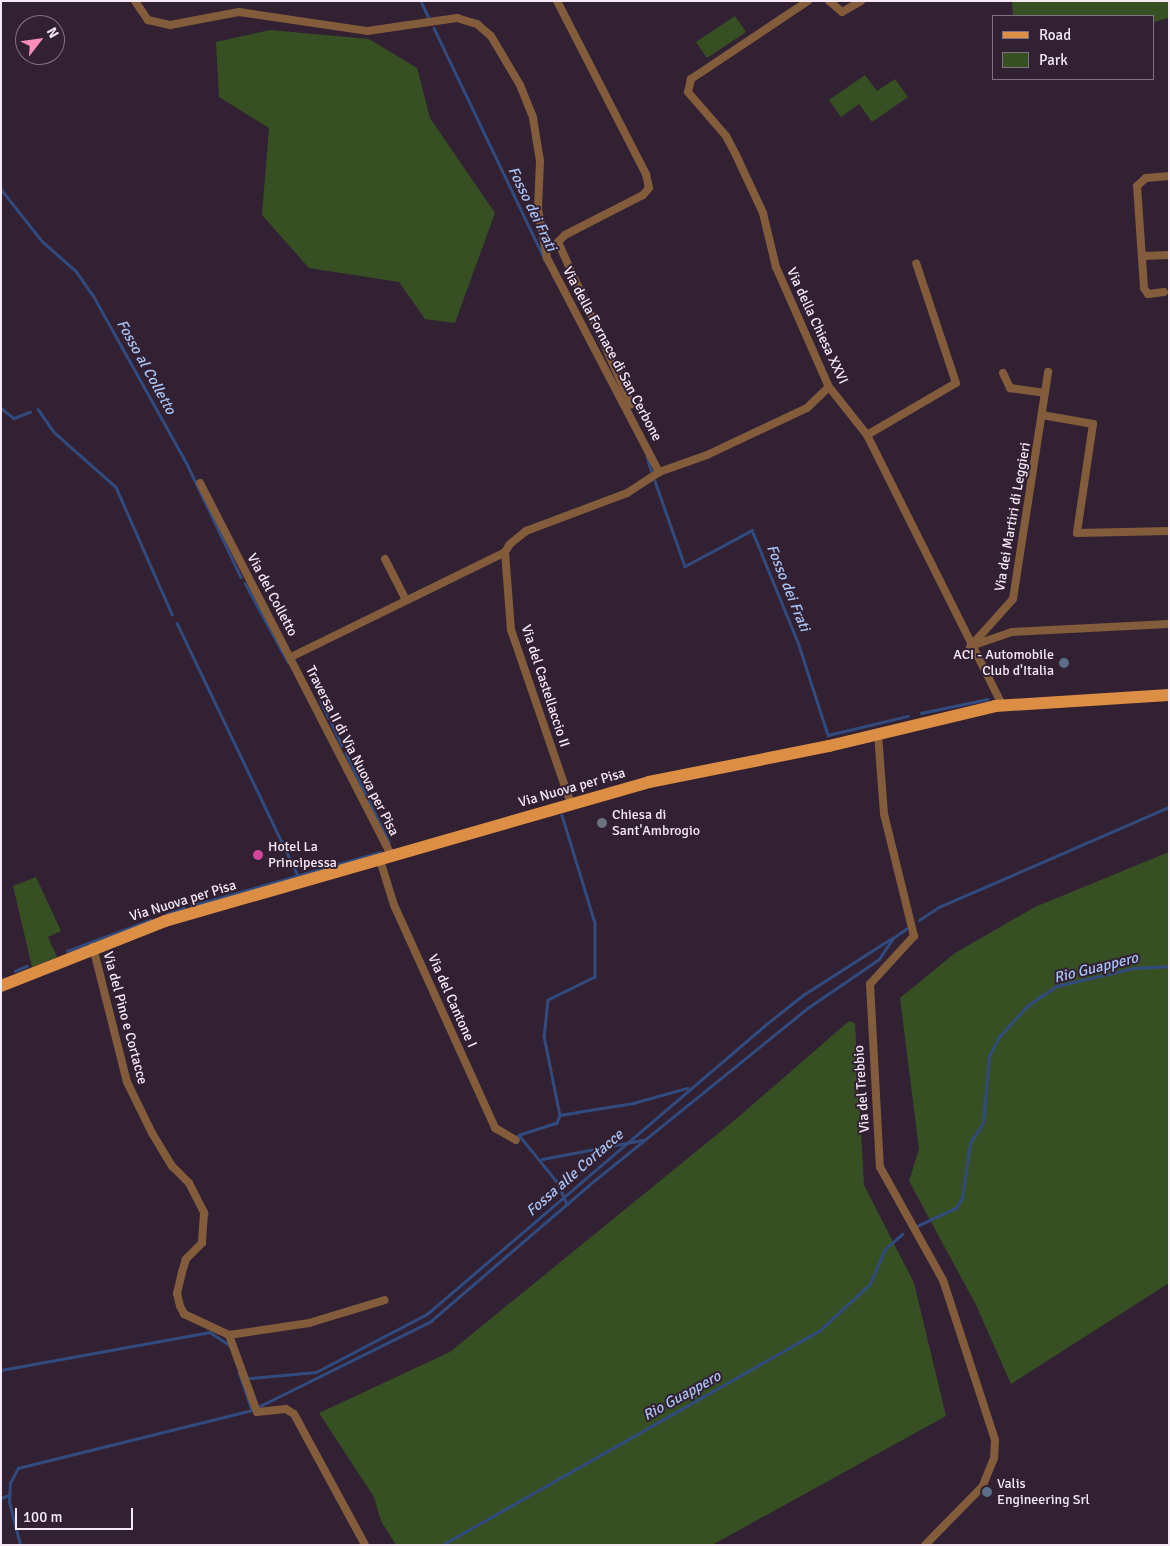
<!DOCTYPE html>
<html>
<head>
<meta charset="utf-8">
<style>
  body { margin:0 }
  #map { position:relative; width:1170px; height:1546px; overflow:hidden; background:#322133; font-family:Signika,sans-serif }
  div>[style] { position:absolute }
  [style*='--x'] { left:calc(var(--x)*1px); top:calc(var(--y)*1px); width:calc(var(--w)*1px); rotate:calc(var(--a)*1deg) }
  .green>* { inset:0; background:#375023 }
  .stream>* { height:2.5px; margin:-1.25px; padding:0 1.25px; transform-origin:1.25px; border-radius:1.25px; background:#314b7f }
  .minor>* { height:8px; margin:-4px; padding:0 4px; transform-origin:4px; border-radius:4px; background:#825c3b }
  .primary>* { height:12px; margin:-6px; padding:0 6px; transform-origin:6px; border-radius:6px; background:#dc8e44 }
  .dots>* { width:14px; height:14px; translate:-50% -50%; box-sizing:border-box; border:2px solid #322133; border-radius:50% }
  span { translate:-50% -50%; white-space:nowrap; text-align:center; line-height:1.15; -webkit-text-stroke:4px #322133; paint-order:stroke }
  .street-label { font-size:14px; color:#f5e9f4 }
  .poi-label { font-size:14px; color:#f5e9f4 }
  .right { translate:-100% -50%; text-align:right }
  .left { translate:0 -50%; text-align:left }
  .water-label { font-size:15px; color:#a8c2f2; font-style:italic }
  .frame { position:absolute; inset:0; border:2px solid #f5e9f4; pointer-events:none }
  .legend { position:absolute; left:992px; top:15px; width:162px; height:65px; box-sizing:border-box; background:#322133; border:1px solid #807180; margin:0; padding:6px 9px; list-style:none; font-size:15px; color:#f5e9f4 }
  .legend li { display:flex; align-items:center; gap:10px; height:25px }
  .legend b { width:25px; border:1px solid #807180 }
  .north { position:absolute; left:15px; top:15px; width:50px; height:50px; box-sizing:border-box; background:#322133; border:1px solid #807180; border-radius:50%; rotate:60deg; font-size:14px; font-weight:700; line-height:20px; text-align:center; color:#f5e9f4 }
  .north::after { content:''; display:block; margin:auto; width:18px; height:22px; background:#ff8eba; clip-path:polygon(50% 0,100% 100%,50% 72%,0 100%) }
  .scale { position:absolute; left:15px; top:1508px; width:118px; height:22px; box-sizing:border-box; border:2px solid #f5e9f4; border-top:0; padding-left:6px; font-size:15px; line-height:18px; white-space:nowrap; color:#f5e9f4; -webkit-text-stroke:4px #322133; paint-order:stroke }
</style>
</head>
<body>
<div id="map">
  <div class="green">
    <i style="clip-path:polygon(1012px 1px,1169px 1px,1169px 18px,1154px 22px,1154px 16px,1013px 16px)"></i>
    <i style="clip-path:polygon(735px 16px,746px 32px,707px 58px,696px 42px)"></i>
    <i style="clip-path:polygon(270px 30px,369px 39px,417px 68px,430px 118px,495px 213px,455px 323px,425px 319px,399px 282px,309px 268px,262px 215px,269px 128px,219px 97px,216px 42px)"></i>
    <i style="clip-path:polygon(865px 75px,877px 91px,895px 79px,908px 97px,872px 122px,859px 104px,841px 117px,829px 100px)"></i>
    <i style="clip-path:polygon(1169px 852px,1169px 1283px,1011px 1384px,976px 1305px,909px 1181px,919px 1149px,900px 998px,955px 953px,1035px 907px)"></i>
    <i style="clip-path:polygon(36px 877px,61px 931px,48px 937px,57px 957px,32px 967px,13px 886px)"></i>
    <i style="clip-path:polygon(849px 1021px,855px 1023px,864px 1185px,914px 1283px,946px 1416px,712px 1545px,396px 1545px,381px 1521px,374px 1497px,319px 1413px,450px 1352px,736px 1119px)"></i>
  </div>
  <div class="stream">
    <i style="--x:421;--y:1;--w:17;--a:65"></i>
    <i style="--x:434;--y:28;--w:257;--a:64.4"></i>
    <i style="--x:1;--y:189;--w:66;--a:51.7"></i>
    <i style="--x:42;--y:241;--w:45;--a:41.4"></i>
    <i style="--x:76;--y:271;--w:29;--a:55"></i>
    <i style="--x:93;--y:295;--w:196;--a:60.9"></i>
    <i style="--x:188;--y:466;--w:123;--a:64.5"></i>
    <i style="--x:1;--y:408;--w:16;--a:38"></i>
    <i style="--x:14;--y:418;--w:17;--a:-21"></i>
    <i style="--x:38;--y:409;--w:29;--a:55"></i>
    <i style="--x:55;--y:433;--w:81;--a:41.5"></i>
    <i style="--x:116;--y:487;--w:139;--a:66.2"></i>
    <i style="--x:647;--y:456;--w:15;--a:74"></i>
    <i style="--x:655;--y:481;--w:90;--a:70.6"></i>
    <i style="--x:685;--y:566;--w:76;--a:-28.2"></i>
    <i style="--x:752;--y:530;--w:121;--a:67.7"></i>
    <i style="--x:798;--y:642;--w:98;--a:72.1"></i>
    <i style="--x:828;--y:735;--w:82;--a:-13.4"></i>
    <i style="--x:245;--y:583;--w:90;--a:61.4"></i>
    <i style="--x:177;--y:623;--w:280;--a:64.4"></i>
    <i style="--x:320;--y:699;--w:21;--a:65"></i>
    <i style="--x:921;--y:713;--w:68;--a:-11.8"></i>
    <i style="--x:331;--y:722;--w:26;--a:65"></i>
    <i style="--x:346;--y:753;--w:99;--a:64.2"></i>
    <i style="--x:562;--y:815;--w:113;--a:73"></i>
    <i style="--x:595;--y:923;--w:54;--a:90"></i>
    <i style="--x:595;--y:977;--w:52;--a:153.9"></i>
    <i style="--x:548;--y:1000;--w:36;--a:96"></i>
    <i style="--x:544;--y:1036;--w:81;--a:78.6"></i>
    <i style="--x:560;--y:1115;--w:9;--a:111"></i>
    <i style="--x:557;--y:1123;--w:40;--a:162"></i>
    <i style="--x:519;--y:1135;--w:62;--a:50.9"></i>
    <i style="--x:558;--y:1183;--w:23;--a:67"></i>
    <i style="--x:191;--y:906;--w:197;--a:-15.9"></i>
    <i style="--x:167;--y:914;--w:18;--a:-19"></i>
    <i style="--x:919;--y:920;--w:24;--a:-33"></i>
    <i style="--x:939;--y:907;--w:251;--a:-23.5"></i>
    <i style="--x:67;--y:951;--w:89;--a:-20.5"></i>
    <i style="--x:15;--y:971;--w:13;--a:-23"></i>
    <i style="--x:1;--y:977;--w:1;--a:0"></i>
    <i style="--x:577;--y:1112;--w:57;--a:-9.1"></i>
    <i style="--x:633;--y:1103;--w:56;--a:-15.5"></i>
    <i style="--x:560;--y:1115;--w:18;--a:-9"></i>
    <i style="--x:542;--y:1159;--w:103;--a:-10.7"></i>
    <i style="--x:917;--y:1226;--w:43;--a:-24.8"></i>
    <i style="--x:956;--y:1208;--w:12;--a:-59"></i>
    <i style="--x:962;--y:1198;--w:56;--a:-81.7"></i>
    <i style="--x:970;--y:1143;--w:24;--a:-57"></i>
    <i style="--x:983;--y:1123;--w:67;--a:-84.9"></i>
    <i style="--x:989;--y:1056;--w:21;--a:-62"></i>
    <i style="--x:999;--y:1037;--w:42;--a:-47.9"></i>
    <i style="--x:1027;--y:1006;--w:36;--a:-34"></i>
    <i style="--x:1057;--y:986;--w:79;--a:-13.2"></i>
    <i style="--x:1134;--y:968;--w:35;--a:-3"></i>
    <i style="--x:1;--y:1370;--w:212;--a:-10.3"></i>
    <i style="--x:210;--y:1332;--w:23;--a:34"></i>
    <i style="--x:239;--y:1372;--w:40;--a:71.1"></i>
    <i style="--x:250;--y:1378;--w:66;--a:-5.2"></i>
    <i style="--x:316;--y:1372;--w:125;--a:-27.6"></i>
    <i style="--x:427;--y:1314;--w:443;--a:-40.5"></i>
    <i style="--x:764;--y:1026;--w:50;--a:-38.5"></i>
    <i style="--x:803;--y:995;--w:106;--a:-32.6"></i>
    <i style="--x:1;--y:1498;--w:9;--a:-21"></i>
    <i style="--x:20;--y:1545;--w:44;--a:-104.3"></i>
    <i style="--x:9;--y:1502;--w:19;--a:-87"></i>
    <i style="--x:10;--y:1483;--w:17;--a:-62"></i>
    <i style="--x:18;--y:1468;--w:241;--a:-13.9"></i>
    <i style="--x:252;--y:1410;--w:200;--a:-26.4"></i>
    <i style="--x:431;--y:1321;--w:208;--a:-40.7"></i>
    <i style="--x:589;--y:1185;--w:283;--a:-39"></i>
    <i style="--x:809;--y:1007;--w:85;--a:-34.4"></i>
    <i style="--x:879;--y:959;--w:25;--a:-56"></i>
    <i style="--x:893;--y:938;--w:16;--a:-35"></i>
    <i style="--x:442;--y:1545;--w:434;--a:-29.6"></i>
    <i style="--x:819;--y:1331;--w:69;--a:-42.7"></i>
    <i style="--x:870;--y:1284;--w:38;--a:-67"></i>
    <i style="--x:885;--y:1249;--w:23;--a:-41"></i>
  </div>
  <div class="minor">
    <i style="--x:135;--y:1;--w:23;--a:56"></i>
    <i style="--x:148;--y:20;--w:23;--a:13"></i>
    <i style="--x:170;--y:25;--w:70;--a:-10.7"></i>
    <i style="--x:239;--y:12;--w:129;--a:8.4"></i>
    <i style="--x:367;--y:31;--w:91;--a:-8.2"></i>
    <i style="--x:457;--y:18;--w:21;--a:17"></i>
    <i style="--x:477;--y:24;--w:18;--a:41"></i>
    <i style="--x:491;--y:36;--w:57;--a:59.4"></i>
    <i style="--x:520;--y:85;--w:35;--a:68"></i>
    <i style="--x:533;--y:118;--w:44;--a:80.8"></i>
    <i style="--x:540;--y:161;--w:48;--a:92.4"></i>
    <i style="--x:538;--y:209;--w:50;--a:79.6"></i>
    <i style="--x:547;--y:258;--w:242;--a:62.4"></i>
    <i style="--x:557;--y:1;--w:195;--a:62.8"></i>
    <i style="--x:646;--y:174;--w:14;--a:78"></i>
    <i style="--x:649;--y:188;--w:9;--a:131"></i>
    <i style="--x:643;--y:195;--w:88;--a:152.9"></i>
    <i style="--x:565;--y:235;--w:10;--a:135"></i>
    <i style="--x:558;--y:242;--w:178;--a:65.7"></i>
    <i style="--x:808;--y:1;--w:141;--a:146.3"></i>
    <i style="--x:691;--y:79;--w:13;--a:103"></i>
    <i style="--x:688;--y:92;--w:58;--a:49.2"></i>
    <i style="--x:726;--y:136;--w:21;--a:62"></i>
    <i style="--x:736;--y:155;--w:64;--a:65"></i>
    <i style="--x:763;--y:213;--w:56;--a:76.5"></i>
    <i style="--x:776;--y:267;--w:131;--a:66.2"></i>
    <i style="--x:829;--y:387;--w:61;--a:51.6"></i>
    <i style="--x:867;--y:435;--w:302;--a:63.4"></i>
    <i style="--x:829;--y:1;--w:17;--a:40"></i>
    <i style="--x:842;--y:12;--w:22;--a:-30"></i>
    <i style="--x:1142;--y:256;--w:27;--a:-2"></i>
    <i style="--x:1164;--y:292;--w:16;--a:173"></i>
    <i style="--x:1148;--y:294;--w:7;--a:-124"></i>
    <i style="--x:1144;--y:288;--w:102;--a:-93.9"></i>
    <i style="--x:1137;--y:186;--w:12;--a:-42"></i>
    <i style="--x:1146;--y:178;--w:23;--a:-5"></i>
    <i style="--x:1003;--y:373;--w:17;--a:65"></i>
    <i style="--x:1010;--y:388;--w:35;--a:8"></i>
    <i style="--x:1042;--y:415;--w:52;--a:10"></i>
    <i style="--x:1093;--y:424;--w:110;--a:98.4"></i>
    <i style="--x:1077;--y:533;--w:92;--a:-1.2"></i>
    <i style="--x:867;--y:435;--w:103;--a:-30.3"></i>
    <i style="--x:956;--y:383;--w:126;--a:-108.4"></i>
    <i style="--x:200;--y:483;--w:420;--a:62.8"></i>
    <i style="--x:385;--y:559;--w:46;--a:62.9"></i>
    <i style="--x:974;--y:645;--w:40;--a:-18.9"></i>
    <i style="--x:1012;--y:632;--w:157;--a:-2.9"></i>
    <i style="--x:970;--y:647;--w:64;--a:-48.1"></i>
    <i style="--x:1013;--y:599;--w:230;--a:-81.2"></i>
    <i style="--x:291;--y:657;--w:238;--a:-26.1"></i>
    <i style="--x:878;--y:734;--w:80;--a:85.7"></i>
    <i style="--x:884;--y:814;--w:126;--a:76.2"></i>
    <i style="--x:914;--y:936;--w:65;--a:132.5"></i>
    <i style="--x:870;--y:984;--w:183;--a:86.9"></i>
    <i style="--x:880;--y:1167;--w:129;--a:60.9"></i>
    <i style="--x:943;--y:1280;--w:168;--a:72"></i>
    <i style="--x:995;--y:1440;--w:18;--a:93"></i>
    <i style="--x:994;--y:1458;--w:31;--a:112"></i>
    <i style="--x:982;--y:1487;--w:81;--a:134.5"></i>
    <i style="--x:571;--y:804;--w:184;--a:-109"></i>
    <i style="--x:511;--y:630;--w:78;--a:-94.4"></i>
    <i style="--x:505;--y:552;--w:9;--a:-58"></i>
    <i style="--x:510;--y:544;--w:21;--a:-39"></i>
    <i style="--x:526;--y:531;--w:108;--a:-20.6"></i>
    <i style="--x:627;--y:493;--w:38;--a:-33"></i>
    <i style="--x:659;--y:472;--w:51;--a:-19.5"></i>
    <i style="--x:707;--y:455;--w:110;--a:-25.2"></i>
    <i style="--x:807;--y:408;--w:30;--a:-44"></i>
    <i style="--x:380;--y:860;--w:47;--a:72.7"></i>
    <i style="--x:394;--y:905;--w:245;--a:65.6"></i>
    <i style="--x:495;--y:1128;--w:24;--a:30"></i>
    <i style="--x:93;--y:947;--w:139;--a:75.9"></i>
    <i style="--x:127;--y:1082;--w:57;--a:63.9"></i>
    <i style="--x:152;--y:1133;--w:39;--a:59"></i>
    <i style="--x:172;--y:1166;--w:24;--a:45"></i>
    <i style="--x:189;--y:1183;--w:34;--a:63"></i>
    <i style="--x:204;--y:1213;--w:30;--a:94"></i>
    <i style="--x:202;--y:1243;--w:23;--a:135"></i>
    <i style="--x:186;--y:1259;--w:14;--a:107"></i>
    <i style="--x:182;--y:1272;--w:22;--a:103"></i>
    <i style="--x:177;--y:1293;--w:13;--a:77"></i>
    <i style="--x:180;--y:1306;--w:9;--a:63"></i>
    <i style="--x:184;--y:1314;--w:50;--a:25"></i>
    <i style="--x:229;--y:1335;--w:82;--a:70"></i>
    <i style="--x:257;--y:1412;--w:29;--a:-6"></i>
    <i style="--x:286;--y:1409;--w:9;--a:32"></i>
    <i style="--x:294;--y:1414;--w:149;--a:61.5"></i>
    <i style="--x:229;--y:1335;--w:81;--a:-8.5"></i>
    <i style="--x:309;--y:1323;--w:79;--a:-16.8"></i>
  </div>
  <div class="primary">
    <i style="--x:1;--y:986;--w:176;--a:-21.6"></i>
    <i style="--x:165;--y:921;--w:504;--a:-16.02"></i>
    <i style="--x:649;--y:782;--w:184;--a:-11.3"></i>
    <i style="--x:829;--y:746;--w:171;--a:-13.5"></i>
    <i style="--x:995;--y:706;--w:174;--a:-3.6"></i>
  </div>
  <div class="dots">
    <i style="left:1064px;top:663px;background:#5c6f8a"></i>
    <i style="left:602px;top:823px;background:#6b7280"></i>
    <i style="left:258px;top:855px;background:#d1479c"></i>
    <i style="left:987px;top:1492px;background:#5c6f8a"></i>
  </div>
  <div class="street-label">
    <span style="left:817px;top:326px;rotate:65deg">Via della Chiesa XXVI</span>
    <span style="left:612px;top:354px;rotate:62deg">Via della Fornace di San Cerbone</span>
    <span style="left:1013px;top:517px;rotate:-80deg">Via dei Martiri di Leggieri</span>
    <span style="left:272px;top:595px;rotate:62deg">Via del Colletto</span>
    <span style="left:545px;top:686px;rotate:72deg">Via del Castellaccio II</span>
    <span style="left:352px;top:751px;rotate:63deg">Traversa II di Via Nuova per Pisa</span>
    <span style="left:572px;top:788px;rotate:-16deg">Via Nuova per Pisa</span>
    <span style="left:183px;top:901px;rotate:-17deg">Via Nuova per Pisa</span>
    <span style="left:452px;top:1001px;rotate:66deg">Via del Cantone I</span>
    <span style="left:125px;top:1018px;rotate:75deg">Via del Pino e Cortacce</span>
    <span style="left:862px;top:1089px;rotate:-94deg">Via del Trebbio</span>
  </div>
  <div class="poi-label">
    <span class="right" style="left:1054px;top:663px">ACI - Automobile<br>Club d'Italia</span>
    <span class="left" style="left:612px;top:823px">Chiesa di<br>Sant'Ambrogio</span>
    <span class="left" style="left:268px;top:855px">Hotel La<br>Principessa</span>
    <span class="left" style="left:997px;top:1492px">Valis<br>Engineering Srl</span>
  </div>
  <div class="water-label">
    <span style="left:532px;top:209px;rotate:64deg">Fosso dei Frati</span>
    <span style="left:146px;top:367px;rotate:61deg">Fosso al Colletto</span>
    <span style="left:788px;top:588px;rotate:68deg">Fosso dei Frati</span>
    <span style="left:1096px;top:968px;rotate:-14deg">Rio Guappero</span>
    <span style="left:575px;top:1173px;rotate:-41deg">Fossa alle Cortacce</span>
    <span style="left:682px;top:1396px;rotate:-29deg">Rio Guappero</span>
  </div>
  <div class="frame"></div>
  <ul class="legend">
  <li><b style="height:6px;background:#dc8e44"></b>Road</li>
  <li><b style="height:14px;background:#375023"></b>Park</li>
  </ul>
  <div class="north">N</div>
  <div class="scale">100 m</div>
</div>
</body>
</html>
